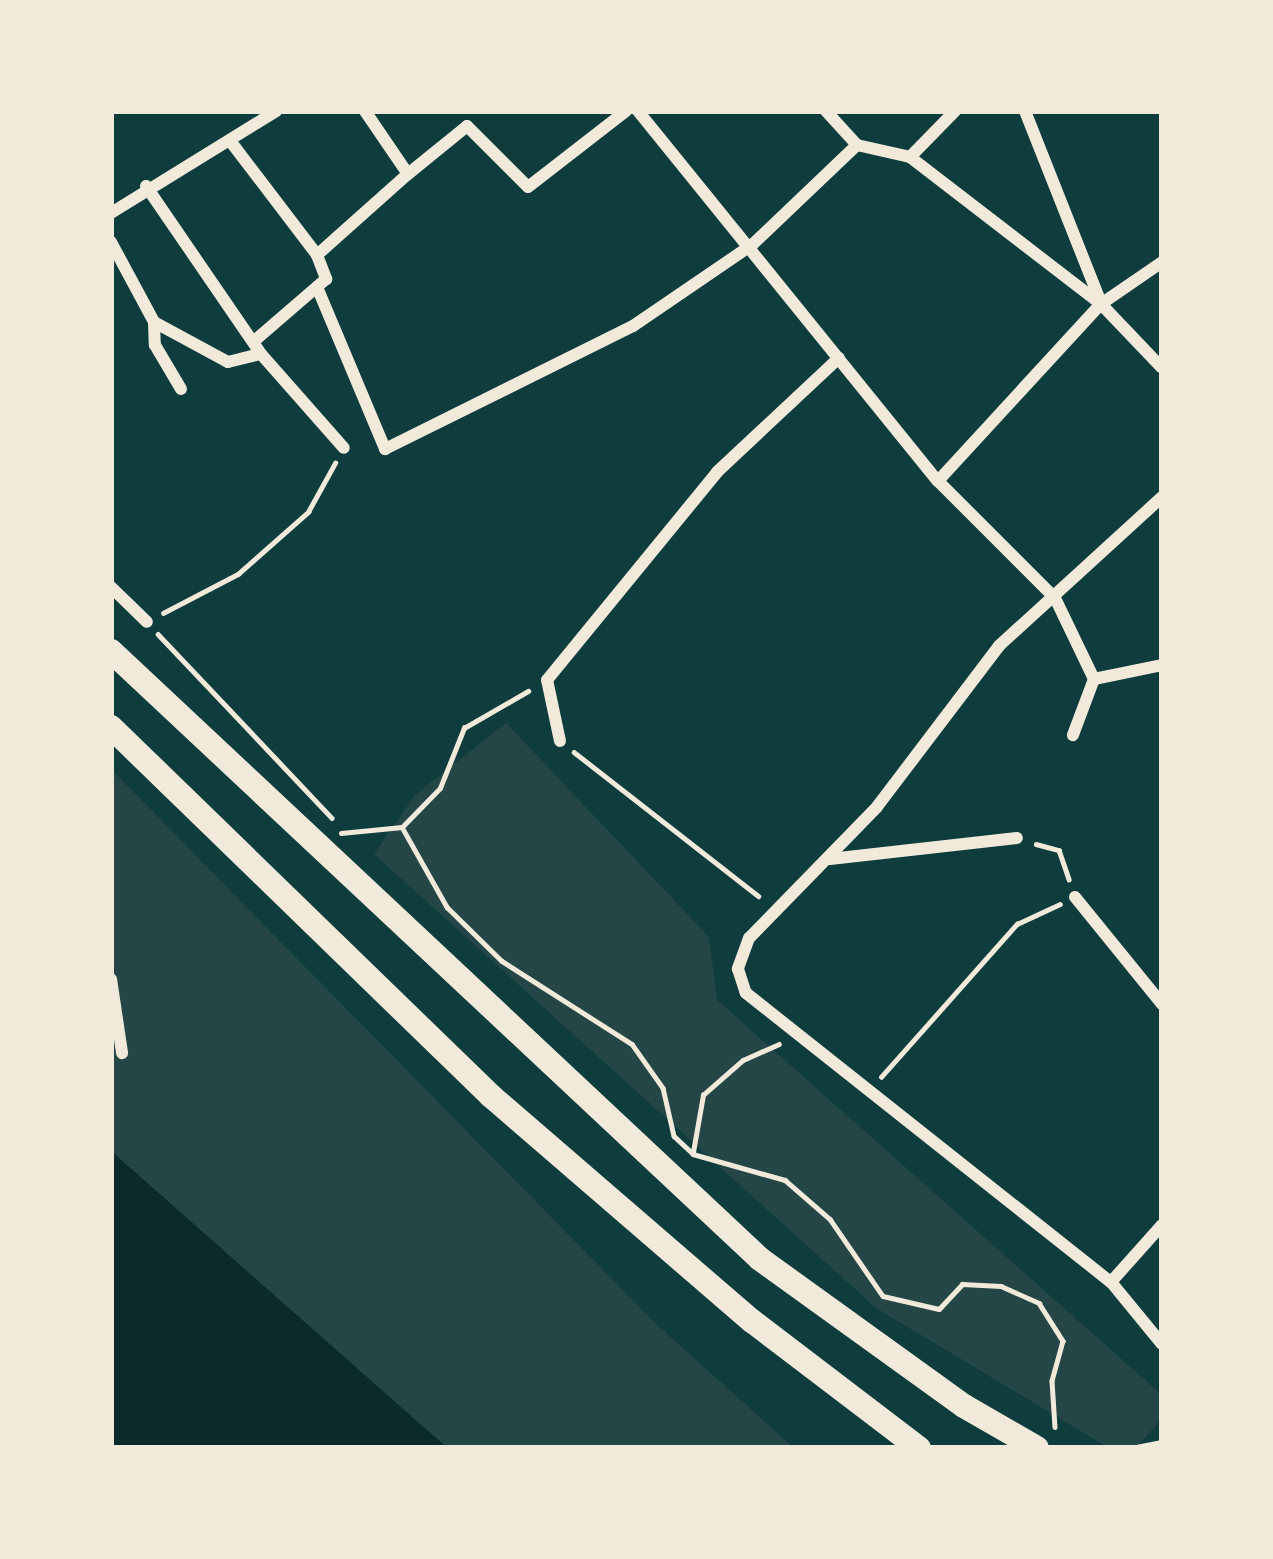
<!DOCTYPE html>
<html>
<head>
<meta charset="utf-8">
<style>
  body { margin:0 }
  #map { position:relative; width:1273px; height:1559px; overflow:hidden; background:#0f3d3e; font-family:"Work Sans",sans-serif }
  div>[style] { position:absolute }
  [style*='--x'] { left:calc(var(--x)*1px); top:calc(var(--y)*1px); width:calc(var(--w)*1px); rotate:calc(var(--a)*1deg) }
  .green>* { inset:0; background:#244646 }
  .water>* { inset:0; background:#0a2a2b }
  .path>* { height:4.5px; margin:-2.25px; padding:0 2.25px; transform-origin:2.25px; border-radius:2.25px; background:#f1e9da }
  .minor>* { height:12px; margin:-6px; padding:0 6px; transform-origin:6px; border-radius:6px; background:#f1e9da }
  .secondary>* { height:24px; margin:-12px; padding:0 12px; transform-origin:12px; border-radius:12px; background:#f1e9da }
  span { translate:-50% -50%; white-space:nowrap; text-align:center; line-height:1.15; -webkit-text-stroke:12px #f1e9da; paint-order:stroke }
  .frame { position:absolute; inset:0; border:114px solid #f1e9da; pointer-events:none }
</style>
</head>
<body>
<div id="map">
  <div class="green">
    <i style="clip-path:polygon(506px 723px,709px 937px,717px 1000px,1162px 1395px,1162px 1418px,1136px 1448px,1109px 1448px,876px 1308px,374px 854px,415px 795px)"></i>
    <i style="clip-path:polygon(111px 769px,655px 1323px,794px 1448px,448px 1448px,111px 1151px)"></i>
  </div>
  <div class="water">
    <i style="clip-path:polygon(111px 1151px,432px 1435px,448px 1448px,111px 1448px)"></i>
  </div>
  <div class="path">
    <i style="--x:163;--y:613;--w:85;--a:-27.5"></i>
    <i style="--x:238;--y:574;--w:94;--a:-41.5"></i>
    <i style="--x:308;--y:512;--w:56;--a:-61.1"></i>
    <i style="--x:158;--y:634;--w:253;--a:46.6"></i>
    <i style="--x:574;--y:752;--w:234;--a:38"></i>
    <i style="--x:402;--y:827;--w:54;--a:-45.7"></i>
    <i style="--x:440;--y:788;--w:65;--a:-68.2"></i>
    <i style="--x:464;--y:728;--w:74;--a:-30"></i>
    <i style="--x:341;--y:833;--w:61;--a:-5.6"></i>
    <i style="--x:402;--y:827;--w:92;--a:60.6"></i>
    <i style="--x:447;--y:907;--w:77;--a:44.5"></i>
    <i style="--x:502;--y:961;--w:154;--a:32.6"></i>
    <i style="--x:632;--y:1044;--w:54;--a:54.8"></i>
    <i style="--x:663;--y:1088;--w:49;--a:77.1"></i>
    <i style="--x:674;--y:1136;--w:26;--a:43"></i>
    <i style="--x:693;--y:1154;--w:96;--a:15.8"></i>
    <i style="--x:785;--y:1180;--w:60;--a:40.9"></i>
    <i style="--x:830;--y:1219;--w:93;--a:55.5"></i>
    <i style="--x:883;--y:1296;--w:57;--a:13.1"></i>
    <i style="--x:939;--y:1309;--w:34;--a:-47"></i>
    <i style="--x:962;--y:1284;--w:39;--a:3"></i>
    <i style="--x:1001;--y:1286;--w:42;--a:24.1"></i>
    <i style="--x:1039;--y:1303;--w:45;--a:57.7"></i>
    <i style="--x:1063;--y:1341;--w:41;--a:105.4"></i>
    <i style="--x:1052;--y:1381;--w:46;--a:86.3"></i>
    <i style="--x:1036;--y:844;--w:24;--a:15"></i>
    <i style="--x:1059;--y:850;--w:31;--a:71"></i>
    <i style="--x:881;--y:1077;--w:205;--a:-48.4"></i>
    <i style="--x:1017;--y:924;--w:47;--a:-24.9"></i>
    <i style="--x:693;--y:1152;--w:58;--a:-80"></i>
    <i style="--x:703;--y:1095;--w:53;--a:-41.2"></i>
    <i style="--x:743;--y:1060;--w:39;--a:-24"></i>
    <i style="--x:1131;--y:1448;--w:32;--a:-11"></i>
  </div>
  <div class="minor">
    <i style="--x:365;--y:111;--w:76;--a:55.7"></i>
    <i style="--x:408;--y:174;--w:76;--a:-39.1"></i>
    <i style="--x:467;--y:126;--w:86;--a:45"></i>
    <i style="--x:528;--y:187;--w:124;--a:-37.8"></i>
    <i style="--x:638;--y:111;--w:476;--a:51"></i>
    <i style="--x:938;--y:481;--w:165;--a:45"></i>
    <i style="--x:1055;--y:598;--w:90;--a:64.3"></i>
    <i style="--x:1094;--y:679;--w:60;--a:110.6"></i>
    <i style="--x:826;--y:111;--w:46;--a:47.6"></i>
    <i style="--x:857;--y:145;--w:54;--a:12.8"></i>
    <i style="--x:910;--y:157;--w:241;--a:37.6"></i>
    <i style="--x:1025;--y:111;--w:206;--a:68.4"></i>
    <i style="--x:231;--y:142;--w:142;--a:52.7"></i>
    <i style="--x:317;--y:255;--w:26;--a:69"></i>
    <i style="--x:326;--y:279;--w:96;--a:139.2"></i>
    <i style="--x:910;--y:157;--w:64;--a:-45.6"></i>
    <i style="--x:146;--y:186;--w:204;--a:55.6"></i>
    <i style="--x:261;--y:354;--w:125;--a:48.6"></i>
    <i style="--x:111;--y:213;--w:194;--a:-31.7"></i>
    <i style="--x:111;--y:242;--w:91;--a:61.7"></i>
    <i style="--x:154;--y:322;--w:84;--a:28.4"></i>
    <i style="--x:228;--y:362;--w:34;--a:-14"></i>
    <i style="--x:317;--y:255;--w:122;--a:-41.7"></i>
    <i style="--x:317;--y:287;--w:176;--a:67.2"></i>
    <i style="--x:385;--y:449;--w:277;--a:-26.4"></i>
    <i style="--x:633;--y:326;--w:145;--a:-34.3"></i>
    <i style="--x:753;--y:244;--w:144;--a:-43.6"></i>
    <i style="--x:1101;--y:304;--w:74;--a:-34.5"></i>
    <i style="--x:154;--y:322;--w:23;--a:88"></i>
    <i style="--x:155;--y:345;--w:51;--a:59.4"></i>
    <i style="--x:938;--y:481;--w:241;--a:-47.4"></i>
    <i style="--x:1101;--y:304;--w:88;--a:46.4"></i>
    <i style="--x:1162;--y:497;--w:221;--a:137.6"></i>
    <i style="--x:999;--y:646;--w:202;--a:127.2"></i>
    <i style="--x:877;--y:807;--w:183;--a:134.3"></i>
    <i style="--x:749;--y:938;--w:33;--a:110"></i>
    <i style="--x:738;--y:969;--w:25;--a:72"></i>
    <i style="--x:746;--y:993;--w:466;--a:38.4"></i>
    <i style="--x:1111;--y:1282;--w:80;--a:50.6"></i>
    <i style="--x:111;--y:587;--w:50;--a:44.2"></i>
    <i style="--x:1094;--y:679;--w:69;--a:-11.6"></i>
    <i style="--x:560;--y:741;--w:62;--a:-102"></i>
    <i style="--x:547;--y:680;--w:269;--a:-50.7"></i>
    <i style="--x:717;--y:472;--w:167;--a:-43.1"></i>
    <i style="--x:830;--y:859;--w:188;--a:-6.4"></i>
    <i style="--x:1075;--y:897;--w:138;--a:50.9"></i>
    <i style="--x:111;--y:979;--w:75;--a:81.5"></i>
    <i style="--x:1111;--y:1282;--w:76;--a:-48.2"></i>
  </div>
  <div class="secondary">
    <i style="--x:111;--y:651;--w:889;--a:43.13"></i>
    <i style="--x:760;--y:1259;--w:251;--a:35.8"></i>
    <i style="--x:964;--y:1406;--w:84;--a:29.9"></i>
    <i style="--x:111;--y:727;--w:530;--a:44.16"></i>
    <i style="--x:491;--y:1096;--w:345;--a:40.8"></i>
    <i style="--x:752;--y:1321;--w:210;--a:37.3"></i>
  </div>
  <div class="frame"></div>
</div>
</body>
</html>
